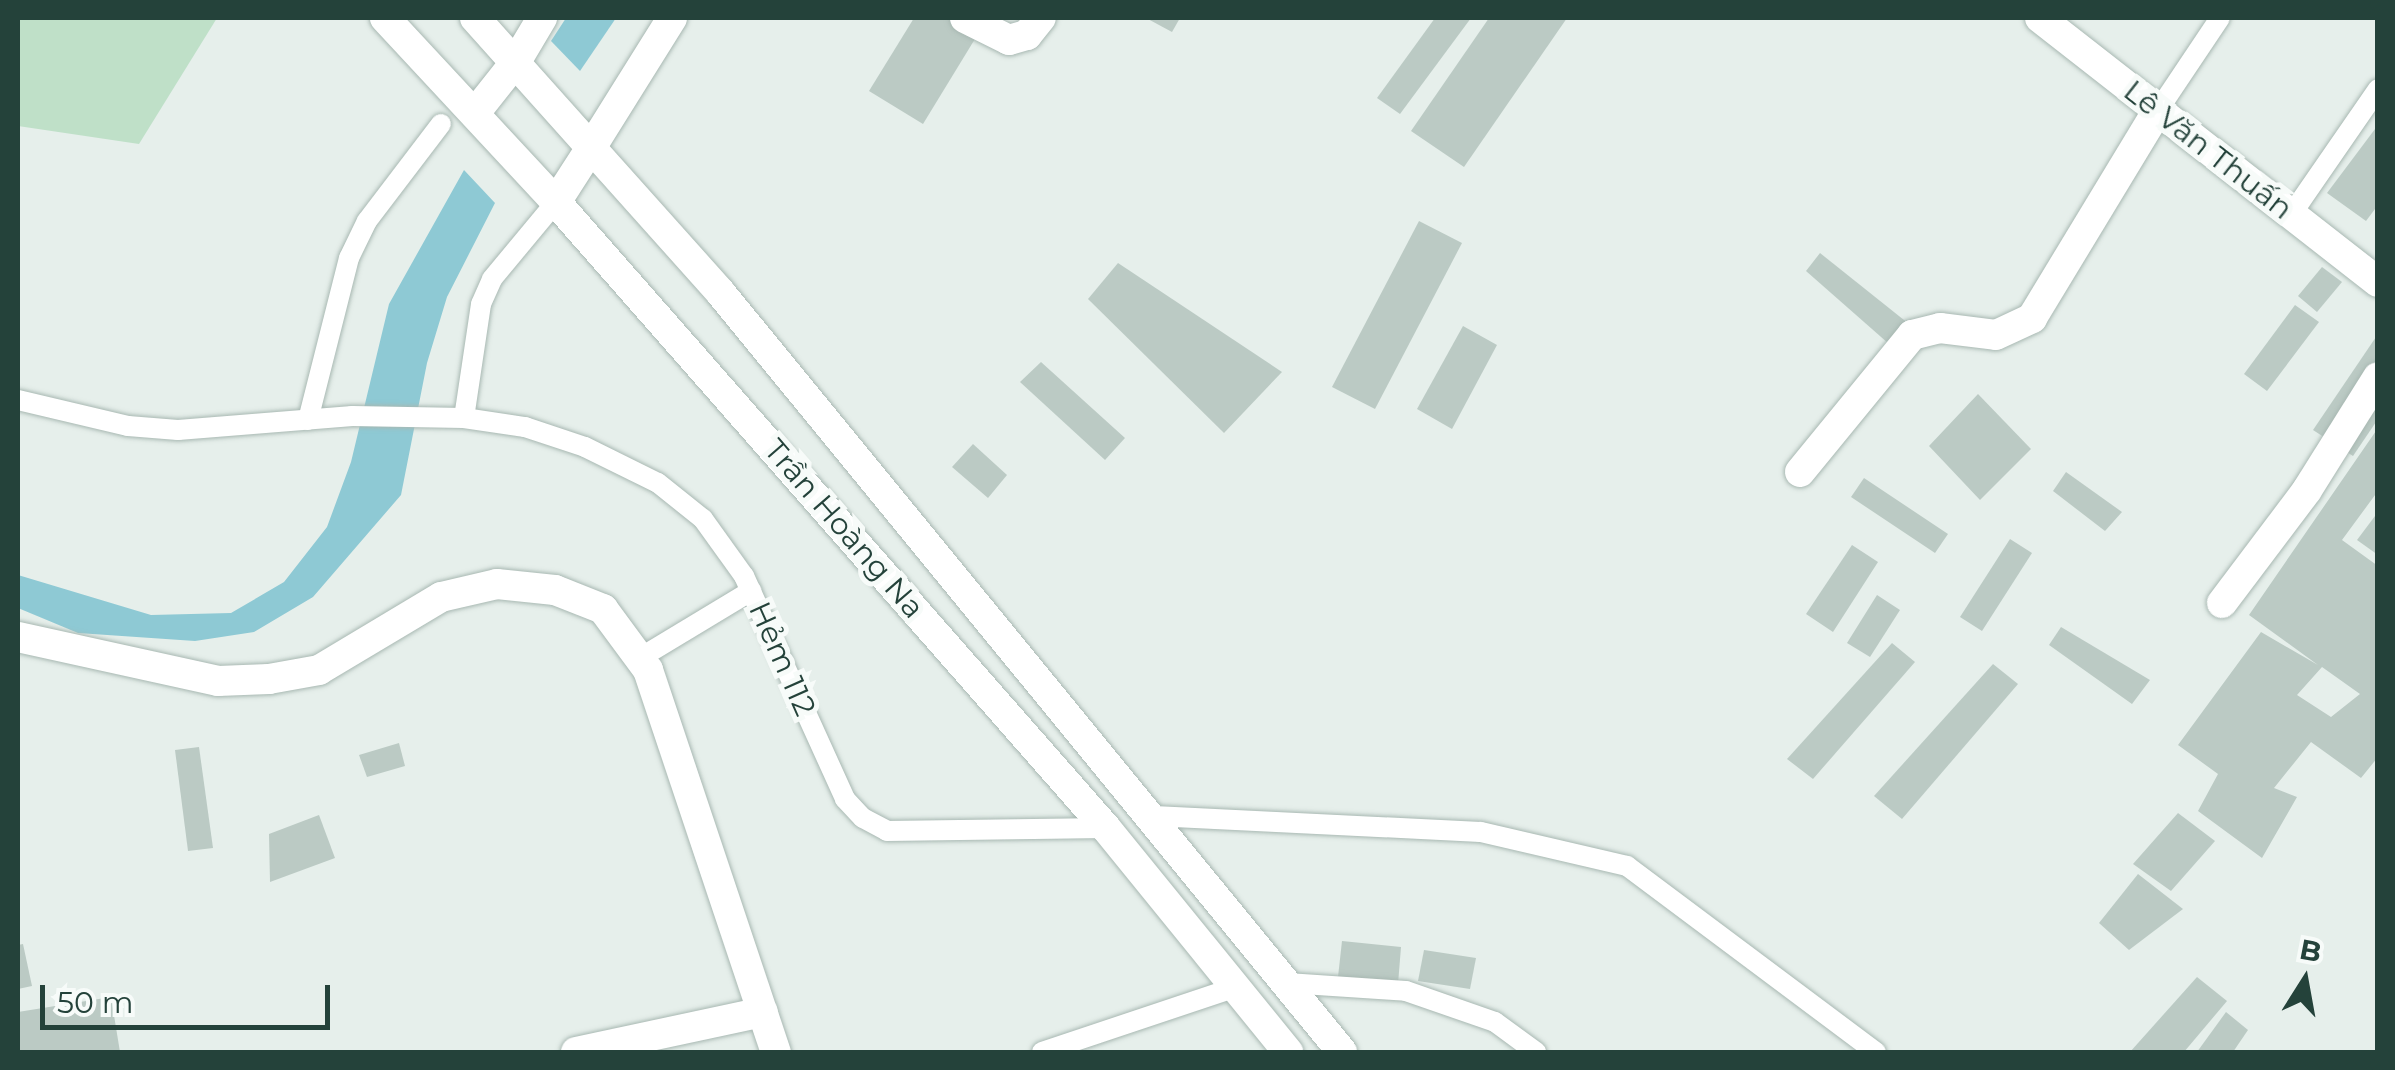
<!DOCTYPE html>
<html>
<head>
<meta charset="utf-8">
<style>
  body { margin:0 }
  #map { position:relative; width:2395px; height:1070px; overflow:hidden; background:#e6efeb; font-family:Montserrat,sans-serif }
  div>[style] { position:absolute }
  [style*='--x'] { left:calc(var(--x)*1px); top:calc(var(--y)*1px); width:calc(var(--w)*1px); rotate:calc(var(--a)*1deg) }
  .green>* { inset:0; background:#bfe0c8 }
  .water>* { inset:0; background:#8ec9d4 }
  .building>* { inset:0; background:#bbcac4 }
  .roads { filter:drop-shadow(0 0 2px #a8b8b2) drop-shadow(0 0 2px #a8b8b2) }
  .service>* { height:20px; margin:-10px; padding:0 10px; transform-origin:10px; border-radius:10px; background:#fff }
  .minor>* { height:30px; margin:-15px; padding:0 15px; transform-origin:15px; border-radius:15px; background:#fff }
  .secondary>* { height:30px; margin:-15px; padding:0 15px; transform-origin:15px; border-radius:15px; background:#fff }
  span { translate:-50% -50%; white-space:nowrap; text-align:center; line-height:1.15; -webkit-text-stroke:10px #f7fbf9; paint-order:stroke }
  .street-label { font-size:30px; color:#24423a }
  .frame { position:absolute; inset:0; border:20px solid #24423a; pointer-events:none }
  .north { position:absolute; left:2255px; top:930px; width:100px; height:100px; -webkit-text-stroke:8px #f7fbf9; paint-order:stroke; rotate:11deg; font-size:28px; font-weight:700; line-height:40px; text-align:center; color:#24423a }
  .north::after { content:''; display:block; margin:auto; width:35px; height:45px; background:#24423a; clip-path:polygon(50% 0,100% 100%,50% 72%,0 100%) }
  .scale { position:absolute; left:40px; top:985px; width:290px; height:45px; box-sizing:border-box; border:5px solid #24423a; border-top:0; padding-left:12px; font-size:30px; line-height:35px; white-space:nowrap; color:#24423a; -webkit-text-stroke:8px #f7fbf9; paint-order:stroke }
</style>
</head>
<body>
<div id="map">
  <div class="green">
    <i style="clip-path:polygon(18px 18px,217px 18px,139px 144px,18px 126px)"></i>
  </div>
  <div class="water">
    <i style="clip-path:polygon(566px 18px,616px 18px,580px 71px,551px 41px)"></i>
    <i style="clip-path:polygon(464px 170px,495px 203px,447px 297px,427px 363px,401px 495px,313px 597px,254px 632px,195px 641px,78px 633px,18px 608px,18px 575px,151px 615px,231px 613px,284px 582px,327px 527px,351px 462px,389px 304px)"></i>
  </div>
  <div class="building">
    <i style="clip-path:polygon(914px 18px,951px 18px,978px 34px,923px 124px,869px 91px)"></i>
    <i style="clip-path:polygon(1146px 18px,1180px 18px,1172px 32px)"></i>
    <i style="clip-path:polygon(1435px 18px,1471px 18px,1400px 114px,1377px 98px)"></i>
    <i style="clip-path:polygon(1489px 18px,1567px 18px,1464px 167px,1411px 131px)"></i>
    <i style="clip-path:polygon(2378px 125px,2378px 205px,2366px 221px,2327px 193px)"></i>
    <i style="clip-path:polygon(1419px 221px,1462px 243px,1375px 409px,1332px 387px)"></i>
    <i style="clip-path:polygon(1820px 253px,1914px 328px,1897px 351px,1806px 271px)"></i>
    <i style="clip-path:polygon(1118px 263px,1282px 372px,1224px 433px,1088px 299px)"></i>
    <i style="clip-path:polygon(2322px 267px,2342px 282px,2317px 312px,2298px 296px)"></i>
    <i style="clip-path:polygon(2295px 305px,2319px 322px,2267px 391px,2244px 374px)"></i>
    <i style="clip-path:polygon(1463px 326px,1497px 345px,1452px 429px,1417px 409px)"></i>
    <i style="clip-path:polygon(2378px 334px,2378px 419px,2353px 456px,2313px 430px)"></i>
    <i style="clip-path:polygon(1041px 362px,1125px 438px,1105px 460px,1020px 382px)"></i>
    <i style="clip-path:polygon(1978px 394px,2031px 449px,1980px 500px,1929px 446px)"></i>
    <i style="clip-path:polygon(evenodd,2378px 428px,2378px 491px,2342px 540px,2378px 566px,2378px 757px,2361px 778px,2311px 742px,2274px 788px,2297px 797px,2262px 858px,2198px 811px,2218px 774px,2178px 745px,2261px 632px,2318px 665px,2249px 615px,2378px 428px,2322px 667px,2360px 694px,2331px 717px,2297px 695px,2322px 667px)"></i>
    <i style="clip-path:polygon(973px 444px,1007px 475px,988px 498px,952px 467px)"></i>
    <i style="clip-path:polygon(2066px 472px,2122px 512px,2105px 531px,2053px 491px)"></i>
    <i style="clip-path:polygon(1864px 478px,1948px 534px,1935px 553px,1851px 497px)"></i>
    <i style="clip-path:polygon(2378px 512px,2378px 555px,2357px 540px)"></i>
    <i style="clip-path:polygon(2010px 539px,2032px 553px,1982px 631px,1960px 617px)"></i>
    <i style="clip-path:polygon(1852px 545px,1878px 562px,1833px 632px,1806px 614px)"></i>
    <i style="clip-path:polygon(1877px 595px,1900px 610px,1870px 657px,1847px 643px)"></i>
    <i style="clip-path:polygon(2061px 627px,2150px 680px,2132px 704px,2049px 645px)"></i>
    <i style="clip-path:polygon(1892px 643px,1915px 662px,1813px 779px,1787px 759px)"></i>
    <i style="clip-path:polygon(1993px 664px,2018px 684px,1902px 819px,1874px 796px)"></i>
    <i style="clip-path:polygon(399px 743px,405px 766px,367px 777px,359px 755px)"></i>
    <i style="clip-path:polygon(199px 747px,213px 848px,188px 851px,175px 750px)"></i>
    <i style="clip-path:polygon(2178px 813px,2215px 841px,2171px 891px,2133px 864px)"></i>
    <i style="clip-path:polygon(319px 815px,335px 858px,270px 882px,269px 834px)"></i>
    <i style="clip-path:polygon(2138px 874px,2183px 909px,2129px 950px,2099px 923px)"></i>
    <i style="clip-path:polygon(1342px 941px,1401px 947px,1398px 984px,1338px 977px)"></i>
    <i style="clip-path:polygon(23px 944px,32px 986px,18px 989px,18px 945px)"></i>
    <i style="clip-path:polygon(1424px 950px,1476px 958px,1470px 989px,1418px 981px)"></i>
    <i style="clip-path:polygon(2197px 977px,2227px 1001px,2184px 1052px,2130px 1052px)"></i>
    <i style="clip-path:polygon(111px 997px,120px 1052px,18px 1052px,18px 1012px)"></i>
    <i style="clip-path:polygon(2226px 1012px,2248px 1030px,2233px 1052px,2197px 1052px)"></i>
  </div>
  <div class="roads">
    <div class="service">
      <i style="--x:2157;--y:112;--w:113;--a:-56.2"></i>
      <i style="--x:2291;--y:215;--w:153;--a:-55.4"></i>
      <i style="--x:18;--y:400;--w:113;--a:13.3"></i>
      <i style="--x:128;--y:426;--w:50;--a:4.6"></i>
      <i style="--x:178;--y:430;--w:175;--a:-4.6"></i>
      <i style="--x:352;--y:416;--w:112;--a:1"></i>
      <i style="--x:464;--y:418;--w:62;--a:8.4"></i>
      <i style="--x:525;--y:427;--w:63;--a:18.4"></i>
      <i style="--x:585;--y:447;--w:81;--a:26.3"></i>
      <i style="--x:658;--y:483;--w:58;--a:38.7"></i>
      <i style="--x:703;--y:519;--w:70;--a:54.3"></i>
      <i style="--x:744;--y:576;--w:245;--a:65.6"></i>
      <i style="--x:845;--y:799;--w:26;--a:47"></i>
      <i style="--x:863;--y:818;--w:27;--a:28"></i>
      <i style="--x:887;--y:831;--w:219;--a:-0.8"></i>
      <i style="--x:464;--y:418;--w:115;--a:-81.5"></i>
      <i style="--x:481;--y:304;--w:27;--a:-66"></i>
      <i style="--x:492;--y:279;--w:100;--a:-50.3"></i>
      <i style="--x:308;--y:420;--w:167;--a:-75.8"></i>
      <i style="--x:349;--y:258;--w:41;--a:-64.1"></i>
      <i style="--x:367;--y:221;--w:122;--a:-52.7"></i>
      <i style="--x:640;--y:658;--w:130;--a:-31.1"></i>
      <i style="--x:1154;--y:816;--w:327;--a:2.8"></i>
      <i style="--x:1481;--y:832;--w:150;--a:13.1"></i>
      <i style="--x:1627;--y:866;--w:311;--a:36.8"></i>
      <i style="--x:1287;--y:983;--w:119;--a:3.8"></i>
      <i style="--x:1406;--y:991;--w:94;--a:19.2"></i>
      <i style="--x:1495;--y:1022;--w:51;--a:36.2"></i>
      <i style="--x:1042;--y:1052;--w:205;--a:-18.5"></i>
    </div>
    <div class="minor">
      <i style="--x:965;--y:18;--w:49;--a:26.6"></i>
      <i style="--x:1009;--y:40;--w:19;--a:-16"></i>
      <i style="--x:1027;--y:35;--w:22;--a:-51"></i>
      <i style="--x:2040;--y:18;--w:429;--a:38"></i>
      <i style="--x:517;--y:60;--w:49;--a:-59.2"></i>
      <i style="--x:594;--y:143;--w:147;--a:-58"></i>
      <i style="--x:1800;--y:472;--w:177;--a:-50.7"></i>
      <i style="--x:1912;--y:335;--w:29;--a:-14"></i>
      <i style="--x:1940;--y:328;--w:56;--a:7.1"></i>
      <i style="--x:1996;--y:335;--w:40;--a:-25"></i>
      <i style="--x:2032;--y:318;--w:241;--a:-58.8"></i>
      <i style="--x:2222;--y:603;--w:141;--a:-53"></i>
      <i style="--x:2307;--y:490;--w:133;--a:-57.9"></i>
      <i style="--x:18;--y:637;--w:205;--a:12.4"></i>
      <i style="--x:218;--y:681;--w:51;--a:-2.2"></i>
      <i style="--x:269;--y:679;--w:51;--a:-10.2"></i>
      <i style="--x:319;--y:670;--w:142;--a:-30.9"></i>
      <i style="--x:441;--y:597;--w:57;--a:-13.1"></i>
      <i style="--x:497;--y:584;--w:58;--a:5.9"></i>
      <i style="--x:555;--y:590;--w:52;--a:21.6"></i>
      <i style="--x:603;--y:609;--w:76;--a:53.6"></i>
      <i style="--x:648;--y:670;--w:403;--a:71.5"></i>
      <i style="--x:576;--y:1052;--w:191;--a:-12.1"></i>
    </div>
    <div class="secondary">
      <i style="--x:385;--y:18;--w:251;--a:47.1"></i>
      <i style="--x:556;--y:202;--w:833;--a:48.7"></i>
      <i style="--x:1106;--y:828;--w:289;--a:50.9"></i>
      <i style="--x:475;--y:18;--w:368;--a:48.2"></i>
      <i style="--x:720;--y:292;--w:982;--a:50.7"></i>
      <i style="--x:475;--y:113;--w:68;--a:-51.6"></i>
      <i style="--x:556;--y:202;--w:70;--a:-57.2"></i>
    </div>
  </div>
  <div class="street-label">
    <span style="left:2208px;top:150px;rotate:38deg">Lê Văn Thuấn</span>
    <span style="left:844px;top:529px;rotate:49deg">Trần Hoàng Na</span>
    <span style="left:782px;top:659px;rotate:66deg">Hẻm 112</span>
  </div>
  <div class="frame"></div>
  <div class="north">B</div>
  <div class="scale">50 m</div>
</div>
</body>
</html>
